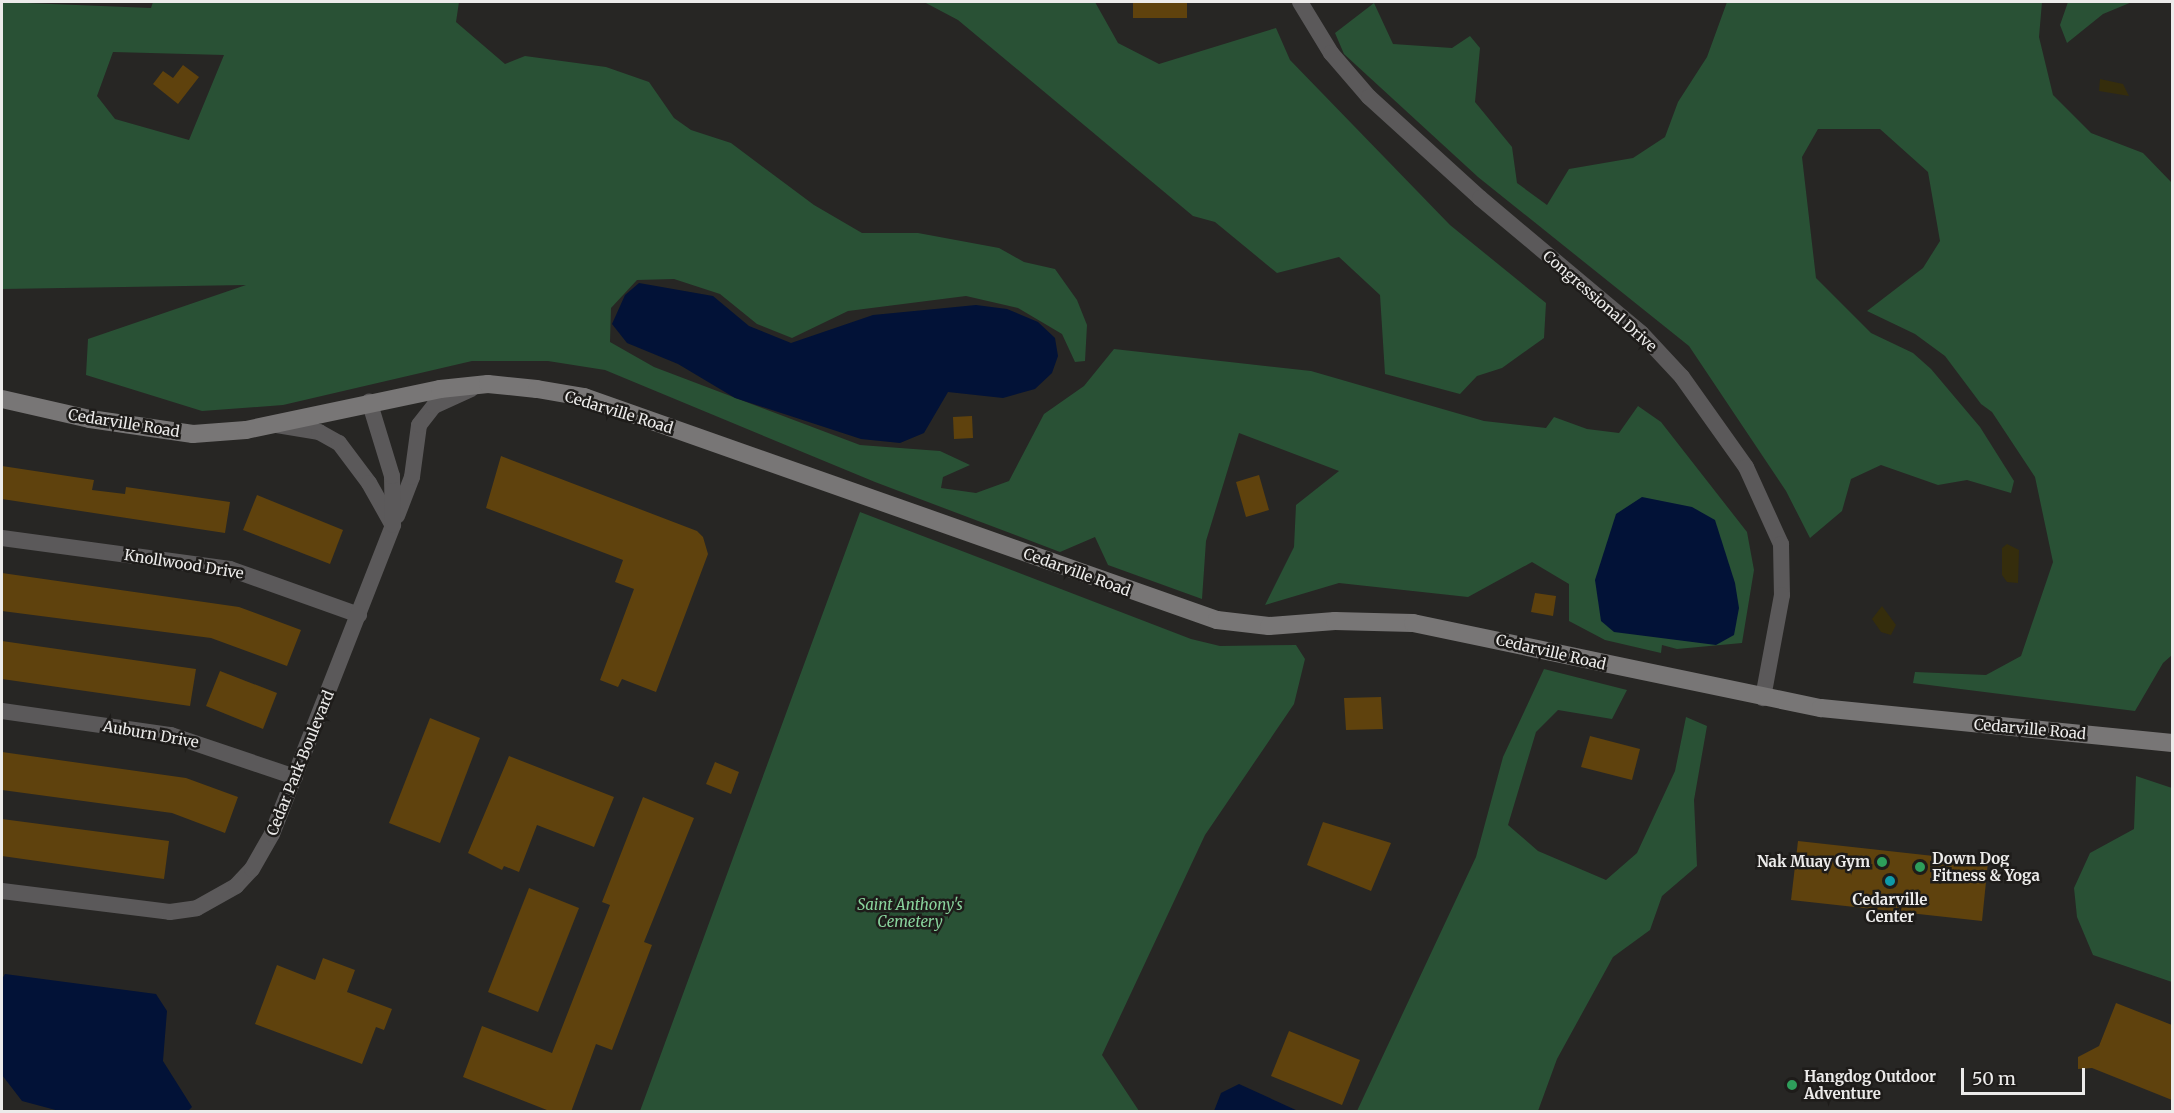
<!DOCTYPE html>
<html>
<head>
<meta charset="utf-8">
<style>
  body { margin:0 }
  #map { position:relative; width:2174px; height:1113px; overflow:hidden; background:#272624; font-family:Merriweather,serif }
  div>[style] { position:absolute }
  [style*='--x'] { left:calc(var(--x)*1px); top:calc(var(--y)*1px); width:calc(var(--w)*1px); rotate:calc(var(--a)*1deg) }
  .green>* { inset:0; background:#295135 }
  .sand>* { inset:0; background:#352d0c }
  .water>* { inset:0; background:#021237 }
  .building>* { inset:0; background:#5f420d }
  .street>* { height:16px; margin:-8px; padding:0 8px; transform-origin:8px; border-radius:8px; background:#5b595a }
  .secondary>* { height:18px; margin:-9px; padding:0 9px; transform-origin:9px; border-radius:9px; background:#787676 }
  .dots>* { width:16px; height:16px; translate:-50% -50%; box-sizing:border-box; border:3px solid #1e1c1a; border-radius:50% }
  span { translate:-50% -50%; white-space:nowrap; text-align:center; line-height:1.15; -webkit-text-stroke:5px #1e1c1a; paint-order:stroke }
  .street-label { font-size:15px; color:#ecebea }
  .poi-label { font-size:15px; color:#ecebea; font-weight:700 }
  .left { translate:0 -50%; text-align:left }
  .right { translate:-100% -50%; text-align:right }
  .park-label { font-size:15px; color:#89d39c; font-style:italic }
  .frame { position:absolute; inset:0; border:3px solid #ecebea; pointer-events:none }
  .scale { position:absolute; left:1961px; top:1068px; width:124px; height:27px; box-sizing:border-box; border:3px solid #ecebea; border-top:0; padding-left:8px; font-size:18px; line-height:21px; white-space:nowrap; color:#ecebea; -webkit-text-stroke:4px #1e1c1a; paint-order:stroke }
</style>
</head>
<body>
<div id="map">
  <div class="green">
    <i style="clip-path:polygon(evenodd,2px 2px,151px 8px,153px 2px,459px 2px,456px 22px,505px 64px,525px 56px,606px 67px,649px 82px,674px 118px,691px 130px,731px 143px,814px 205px,862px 233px,918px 233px,999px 248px,1024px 262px,1055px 269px,1077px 300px,1087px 325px,1085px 361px,1075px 362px,1062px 334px,1018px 308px,966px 296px,848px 311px,792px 338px,757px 324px,720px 294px,674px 279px,637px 280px,611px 308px,610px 342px,654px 367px,860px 445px,940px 451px,970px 465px,943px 477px,941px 488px,976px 493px,1009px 481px,1044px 414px,1084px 386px,1114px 349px,1311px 371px,1484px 421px,1546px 428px,1554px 417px,1587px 429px,1619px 433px,1638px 406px,1661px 422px,1747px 532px,1754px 570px,1742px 643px,1677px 649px,1662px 645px,1661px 653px,1605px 640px,1569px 621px,1569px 584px,1532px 562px,1468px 597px,1339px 583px,1265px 605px,1294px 547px,1296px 505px,1339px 471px,1239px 433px,1206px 541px,1202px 599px,1108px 565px,1095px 537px,1060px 552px,875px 482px,605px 370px,548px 361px,472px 361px,283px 405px,202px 411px,86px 375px,88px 339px,246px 285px,2px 289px,2px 2px,113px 52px,224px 55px,189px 140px,115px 119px,97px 96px,113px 52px)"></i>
    <i style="clip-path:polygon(924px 2px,1095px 2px,1118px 43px,1159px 64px,1276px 28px,1290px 60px,1450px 225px,1546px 303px,1544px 338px,1502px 368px,1477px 376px,1460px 394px,1385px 374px,1380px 295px,1339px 257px,1277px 273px,1215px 222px,1193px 216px,958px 20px)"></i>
    <i style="clip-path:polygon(1727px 2px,2042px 2px,2039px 37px,2053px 95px,2091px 133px,2143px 153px,2172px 183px,2172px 655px,2163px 663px,2135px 711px,1913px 683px,1915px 672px,1986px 675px,2021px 656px,2053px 562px,2035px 477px,1992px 412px,1981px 404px,1945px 356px,1915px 334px,1867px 311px,1923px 268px,1940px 241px,1928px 172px,1880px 129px,1818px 129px,1802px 157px,1816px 278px,1871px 333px,1913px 353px,1931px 369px,1980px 427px,2014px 481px,2011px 493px,1967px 480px,1938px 485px,1881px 465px,1851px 479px,1842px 511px,1810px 538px,1786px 491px,1689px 346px,1478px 177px,1344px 54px,1335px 33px,1374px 3px,1393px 44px,1452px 48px,1470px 36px,1480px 48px,1475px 102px,1512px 147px,1517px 183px,1547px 205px,1569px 169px,1633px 158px,1665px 137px,1678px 102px,1707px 57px)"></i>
    <i style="clip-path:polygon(2068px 2px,2132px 2px,2103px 14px,2067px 43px,2060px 25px)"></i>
    <i style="clip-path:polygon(860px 512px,1191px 639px,1220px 646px,1296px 645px,1305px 659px,1294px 704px,1205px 835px,1102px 1055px,1139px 1111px,640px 1111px)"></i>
    <i style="clip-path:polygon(1544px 669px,1627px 690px,1612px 719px,1558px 710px,1536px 732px,1508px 825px,1538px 851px,1606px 880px,1637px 853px,1675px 771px,1686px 717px,1707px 726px,1694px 800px,1697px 866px,1662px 896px,1650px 930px,1613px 957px,1557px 1059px,1538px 1111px,1357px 1111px,1476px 857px,1503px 757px)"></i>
    <i style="clip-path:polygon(2136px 776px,2172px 788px,2172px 982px,2093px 955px,2077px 917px,2074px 888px,2090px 853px,2134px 829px)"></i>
  </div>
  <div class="sand">
    <i style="clip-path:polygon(2100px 79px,2123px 84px,2129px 96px,2099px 91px)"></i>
    <i style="clip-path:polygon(2007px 544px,2019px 550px,2018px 583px,2007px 582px,2002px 575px,2002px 548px)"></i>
    <i style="clip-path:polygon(1882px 606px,1896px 625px,1891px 635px,1881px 632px,1872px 619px)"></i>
  </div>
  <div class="water">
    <i style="clip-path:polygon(639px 283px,713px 296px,749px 326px,791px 343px,873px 315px,976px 305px,1007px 309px,1038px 322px,1055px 338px,1058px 356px,1052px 373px,1035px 389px,1003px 398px,948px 392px,924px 433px,900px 443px,861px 439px,735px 398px,678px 364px,627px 343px,612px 324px,625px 295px)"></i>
    <i style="clip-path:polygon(1642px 497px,1692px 507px,1715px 520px,1735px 583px,1739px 608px,1734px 635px,1716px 645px,1614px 632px,1601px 621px,1595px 580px,1616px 514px)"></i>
    <i style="clip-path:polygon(5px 974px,156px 994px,167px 1011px,163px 1061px,192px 1107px,187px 1112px,63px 1112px,22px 1101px,2px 1075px,2px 979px)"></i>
    <i style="clip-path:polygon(1239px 1084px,1298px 1111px,1214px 1111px,1221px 1093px)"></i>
  </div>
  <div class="building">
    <i style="clip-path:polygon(1133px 2px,1187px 2px,1187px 18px,1133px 18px)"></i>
    <i style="clip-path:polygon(183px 65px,199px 77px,178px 104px,153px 84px,163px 71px,173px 78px)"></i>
    <i style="clip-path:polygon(972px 416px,973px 438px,954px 439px,953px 417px)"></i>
    <i style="clip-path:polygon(501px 456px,697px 531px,703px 537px,708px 554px,656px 692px,622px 679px,618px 687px,600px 680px,634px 589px,615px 582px,623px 560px,486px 508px)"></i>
    <i style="clip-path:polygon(2px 466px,94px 480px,92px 490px,125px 494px,126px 487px,230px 502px,225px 533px,2px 499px)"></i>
    <i style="clip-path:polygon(1259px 475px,1269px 510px,1246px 517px,1236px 482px)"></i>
    <i style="clip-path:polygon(257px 495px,343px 530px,330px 564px,243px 530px)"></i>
    <i style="clip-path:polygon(2px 573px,239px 607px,301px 630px,287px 666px,211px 638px,2px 611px)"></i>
    <i style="clip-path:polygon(1535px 593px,1556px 596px,1553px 616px,1531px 612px)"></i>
    <i style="clip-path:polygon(2px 641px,196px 669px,190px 706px,2px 679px)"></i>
    <i style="clip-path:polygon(220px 671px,277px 693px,263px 729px,206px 706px)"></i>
    <i style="clip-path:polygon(1381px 697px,1383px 729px,1346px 730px,1344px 698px)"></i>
    <i style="clip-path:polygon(430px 718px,480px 738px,440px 843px,389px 823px)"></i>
    <i style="clip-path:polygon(1590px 736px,1640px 749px,1632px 780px,1581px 767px)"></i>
    <i style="clip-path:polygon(2px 752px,186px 778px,238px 797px,225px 833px,172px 813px,2px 790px)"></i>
    <i style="clip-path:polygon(509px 756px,614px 797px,594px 847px,537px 825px,519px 872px,504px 866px,502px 870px,468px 853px)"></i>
    <i style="clip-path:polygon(715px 762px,739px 772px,731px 794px,706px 784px)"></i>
    <i style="clip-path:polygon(643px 797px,694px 818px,644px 942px,652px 945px,612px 1050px,596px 1044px,571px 1112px,552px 1112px,463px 1077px,482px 1026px,552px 1053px,610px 905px,602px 902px)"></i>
    <i style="clip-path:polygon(2px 819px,169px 841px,164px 879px,2px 856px)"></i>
    <i style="clip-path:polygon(1323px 822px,1391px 843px,1371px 891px,1307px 865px)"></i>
    <i style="clip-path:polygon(1798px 841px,1988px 862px,1982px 921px,1791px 900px)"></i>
    <i style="clip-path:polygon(529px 888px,579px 908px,538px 1012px,488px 992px)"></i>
    <i style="clip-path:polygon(323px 958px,355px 970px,347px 992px,392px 1009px,384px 1030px,376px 1027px,362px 1064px,255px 1024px,277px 965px,315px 980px)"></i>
    <i style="clip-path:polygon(2116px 1003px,2172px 1025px,2172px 1100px,2092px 1068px,2078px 1069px,2078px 1057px,2099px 1046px)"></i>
    <i style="clip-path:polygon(1289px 1031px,1360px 1060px,1342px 1105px,1271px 1076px)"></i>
  </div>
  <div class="street">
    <i style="--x:1300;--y:2;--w:60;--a:58.7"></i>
    <i style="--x:1331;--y:53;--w:58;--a:49.2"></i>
    <i style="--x:1369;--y:97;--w:150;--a:42.3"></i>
    <i style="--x:1480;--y:198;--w:210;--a:40"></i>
    <i style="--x:1641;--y:333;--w:60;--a:47"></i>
    <i style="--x:1682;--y:377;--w:110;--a:54.6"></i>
    <i style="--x:1746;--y:467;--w:85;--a:65.6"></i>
    <i style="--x:1781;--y:544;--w:51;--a:88.9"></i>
    <i style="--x:1782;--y:595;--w:105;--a:100.5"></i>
    <i style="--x:277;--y:425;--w:43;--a:9.5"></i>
    <i style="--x:319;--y:432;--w:23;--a:29"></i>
    <i style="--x:339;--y:443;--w:50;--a:53.1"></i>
    <i style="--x:369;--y:483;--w:47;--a:60.7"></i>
    <i style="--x:397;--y:516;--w:42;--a:-69"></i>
    <i style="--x:412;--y:477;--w:52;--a:-82.3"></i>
    <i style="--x:419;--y:425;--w:24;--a:-52"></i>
    <i style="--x:434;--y:406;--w:41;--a:-24.7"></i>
    <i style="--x:2;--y:538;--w:230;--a:7.7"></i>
    <i style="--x:230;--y:569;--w:137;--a:19.6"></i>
    <i style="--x:2;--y:711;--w:171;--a:8.1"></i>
    <i style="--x:171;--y:735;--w:131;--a:18.7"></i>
    <i style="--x:2;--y:891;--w:169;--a:7.1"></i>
    <i style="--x:170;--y:912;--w:27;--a:-8"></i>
    <i style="--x:197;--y:908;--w:45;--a:-29.4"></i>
    <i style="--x:236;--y:886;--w:23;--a:-47"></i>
    <i style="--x:252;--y:869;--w:40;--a:-60.3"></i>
    <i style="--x:272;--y:834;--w:332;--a:-68.6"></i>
    <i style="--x:393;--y:525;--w:49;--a:-91.2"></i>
    <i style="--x:392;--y:476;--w:78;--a:-107"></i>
  </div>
  <div class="secondary">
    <i style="--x:2;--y:399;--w:90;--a:12.8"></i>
    <i style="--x:90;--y:419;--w:104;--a:8.3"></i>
    <i style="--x:193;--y:434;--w:53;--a:-4.3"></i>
    <i style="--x:246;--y:430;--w:198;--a:-11.9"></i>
    <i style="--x:440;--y:389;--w:48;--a:-5.9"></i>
    <i style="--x:488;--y:384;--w:49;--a:5.8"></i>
    <i style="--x:537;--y:389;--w:48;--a:9.7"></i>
    <i style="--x:584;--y:397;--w:671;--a:19.41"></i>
    <i style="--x:1217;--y:620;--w:52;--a:6.6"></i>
    <i style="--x:1269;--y:626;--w:66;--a:-4.3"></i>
    <i style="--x:1335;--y:621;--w:78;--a:1.5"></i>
    <i style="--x:1413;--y:623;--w:417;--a:11.8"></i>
    <i style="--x:1821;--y:708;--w:353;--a:5.7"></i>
  </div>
  <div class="dots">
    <i style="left:1882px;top:862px;background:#2e9e5b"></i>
    <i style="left:1920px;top:867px;background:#2e9e5b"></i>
    <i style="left:1890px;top:881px;background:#0f9aa8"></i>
    <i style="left:1792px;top:1085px;background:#2e9e5b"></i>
  </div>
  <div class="street-label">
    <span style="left:1600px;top:301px;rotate:41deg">Congressional Drive</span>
    <span style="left:619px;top:412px;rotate:17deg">Cedarville Road</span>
    <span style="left:124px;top:423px;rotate:9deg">Cedarville Road</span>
    <span style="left:184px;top:564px;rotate:9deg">Knollwood Drive</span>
    <span style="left:1077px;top:572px;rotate:20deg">Cedarville Road</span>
    <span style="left:1551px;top:652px;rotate:13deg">Cedarville Road</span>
    <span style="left:2030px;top:729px;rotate:5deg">Cedarville Road</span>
    <span style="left:151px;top:734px;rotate:10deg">Auburn Drive</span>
    <span style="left:300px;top:763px;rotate:-68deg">Cedar Park Boulevard</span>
  </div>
  <div class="poi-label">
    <span class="left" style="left:1932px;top:867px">Down Dog<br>Fitness &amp; Yoga</span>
    <span class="right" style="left:1870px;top:862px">Nak Muay Gym</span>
    <span style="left:1890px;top:908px">Cedarville<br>Center</span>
    <span class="left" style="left:1804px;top:1085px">Hangdog Outdoor<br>Adventure</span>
  </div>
  <div class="park-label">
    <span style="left:910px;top:913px">Saint Anthony's<br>Cemetery</span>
  </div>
  <div class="frame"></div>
  <div class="scale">50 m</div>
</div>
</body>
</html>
